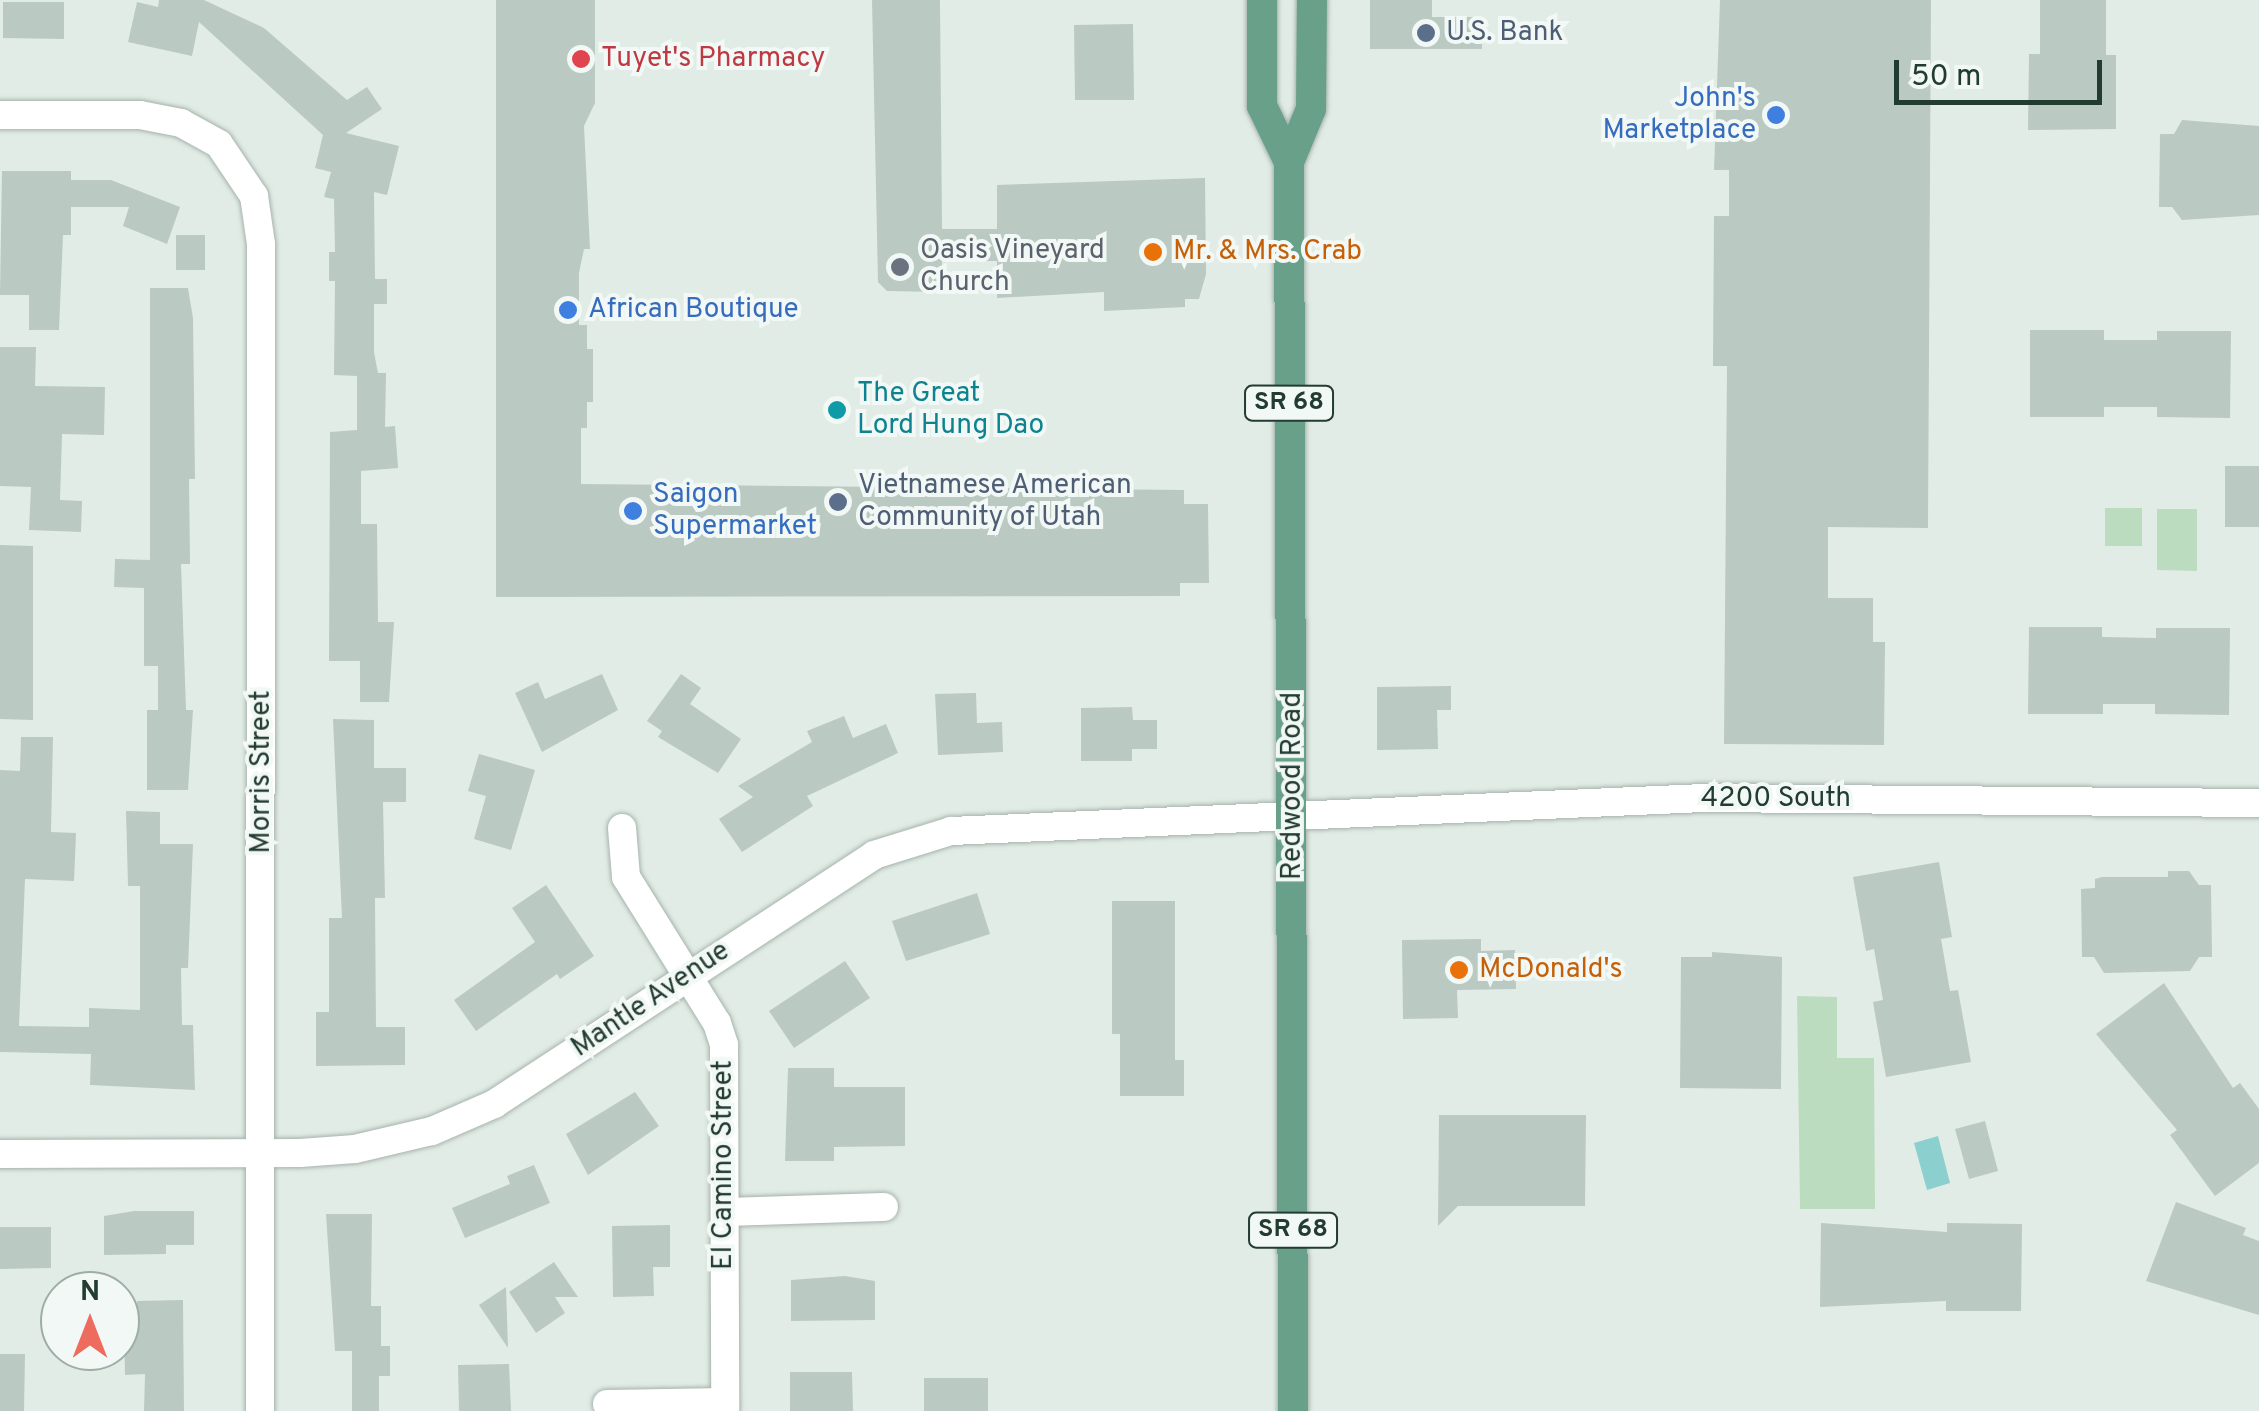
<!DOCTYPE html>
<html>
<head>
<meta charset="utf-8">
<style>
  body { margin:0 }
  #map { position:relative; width:2259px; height:1411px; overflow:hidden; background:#e2ece6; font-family:Overpass,sans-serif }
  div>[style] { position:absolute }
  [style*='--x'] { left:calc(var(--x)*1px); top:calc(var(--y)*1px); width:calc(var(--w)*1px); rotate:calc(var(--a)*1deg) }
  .green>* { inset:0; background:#bcdcbf }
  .water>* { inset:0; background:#8ccfcf }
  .building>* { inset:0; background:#bac9c1 }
  .roads { filter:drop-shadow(0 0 2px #a5b4ac) drop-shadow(0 0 2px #a5b4ac) }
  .minor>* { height:28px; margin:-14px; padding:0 14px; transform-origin:14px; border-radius:14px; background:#fff }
  .major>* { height:30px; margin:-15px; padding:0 15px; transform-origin:15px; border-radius:15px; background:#68a089 }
  .dots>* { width:28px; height:28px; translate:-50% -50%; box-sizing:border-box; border:5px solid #f2f8f5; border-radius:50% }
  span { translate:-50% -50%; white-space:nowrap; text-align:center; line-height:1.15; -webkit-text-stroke:8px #f2f8f5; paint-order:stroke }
  .shield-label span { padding:2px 8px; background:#f2f8f5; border:2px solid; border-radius:8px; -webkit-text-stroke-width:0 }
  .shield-label { font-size:25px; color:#233c32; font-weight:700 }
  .service-label { font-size:28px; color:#4e5e75 }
  .left { translate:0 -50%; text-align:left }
  .health-label { font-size:28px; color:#be3a42 }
  .shop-label { font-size:28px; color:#366cbe }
  .right { translate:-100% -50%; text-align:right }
  .worship-label { font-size:28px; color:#5b616d }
  .food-label { font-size:28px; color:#c56008 }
  .culture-label { font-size:28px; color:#0d838f }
  .street-label { font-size:28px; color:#233c32 }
  .north { position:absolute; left:40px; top:1271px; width:100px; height:100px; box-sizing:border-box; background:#f2f8f5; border:2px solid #9fada7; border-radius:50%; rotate:0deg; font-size:28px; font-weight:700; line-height:40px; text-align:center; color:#233c32 }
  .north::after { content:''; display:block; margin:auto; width:35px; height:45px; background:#ee6c5e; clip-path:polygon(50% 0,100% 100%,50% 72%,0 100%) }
  .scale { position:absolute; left:1894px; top:60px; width:208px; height:45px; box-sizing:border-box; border:5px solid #233c32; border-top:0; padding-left:12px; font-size:30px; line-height:35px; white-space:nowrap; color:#233c32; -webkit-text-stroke:8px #f2f8f5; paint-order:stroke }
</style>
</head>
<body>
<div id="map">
  <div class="green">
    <i style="clip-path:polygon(2105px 508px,2142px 508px,2142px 546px,2105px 546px)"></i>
    <i style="clip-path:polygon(2157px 509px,2197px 509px,2197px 571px,2157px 570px)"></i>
    <i style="clip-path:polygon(1797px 996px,1837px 997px,1837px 1058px,1874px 1058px,1875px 1209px,1800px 1209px)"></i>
  </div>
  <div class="water">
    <i style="clip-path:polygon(1938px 1136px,1950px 1183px,1927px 1190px,1914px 1143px)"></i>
  </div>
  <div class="building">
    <i style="clip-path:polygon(159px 0,204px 0,264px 28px,347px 100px,367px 87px,382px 109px,346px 133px,399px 146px,387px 195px,374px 192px,375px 279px,387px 279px,387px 304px,374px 304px,374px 352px,378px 373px,386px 373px,385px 427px,395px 426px,398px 468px,361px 471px,361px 524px,377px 524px,378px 622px,394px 622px,389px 702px,360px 702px,360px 661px,329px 661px,330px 432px,357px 430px,357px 376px,334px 375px,335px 281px,329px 281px,329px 252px,335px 252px,334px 199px,324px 197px,331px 172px,315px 168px,323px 135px,199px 22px,192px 56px,128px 42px,137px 2px,158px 7px)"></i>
    <i style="clip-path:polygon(496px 0,595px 0,595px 103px,584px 126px,590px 249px,584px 249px,579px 273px,579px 325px,587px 325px,587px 349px,593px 349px,593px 402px,587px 402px,587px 428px,581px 428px,581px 484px,1184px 490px,1184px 504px,1208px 504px,1209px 583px,1180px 583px,1180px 596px,496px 597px)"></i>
    <i style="clip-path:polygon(872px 0,940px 0,942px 229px,997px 229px,997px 185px,1205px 178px,1206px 274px,1199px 299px,1185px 299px,1185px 307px,1104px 311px,1104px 292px,997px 298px,997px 261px,942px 261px,942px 292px,887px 291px,878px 282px)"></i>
    <i style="clip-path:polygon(1370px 0,1432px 0,1432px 17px,1482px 17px,1482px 49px,1370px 49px)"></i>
    <i style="clip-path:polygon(1720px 0,1931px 0,1928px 528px,1828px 527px,1828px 598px,1873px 598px,1873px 642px,1885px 642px,1884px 745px,1724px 744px,1727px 366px,1713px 366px,1714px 216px,1729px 216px,1729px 170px,1714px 170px)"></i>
    <i style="clip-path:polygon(2040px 0,2106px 0,2106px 55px,2116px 55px,2116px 129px,2028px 130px,2029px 54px,2040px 54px)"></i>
    <i style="clip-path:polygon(3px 2px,64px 2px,64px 39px,3px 38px)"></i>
    <i style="clip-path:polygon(1133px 24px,1134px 100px,1075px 100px,1074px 25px)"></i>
    <i style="clip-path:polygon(2182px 120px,2259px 126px,2259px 215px,2182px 220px,2172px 207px,2159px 207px,2160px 134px,2174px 134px)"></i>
    <i style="clip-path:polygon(2px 171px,71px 171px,71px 180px,111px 180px,180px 207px,167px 244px,123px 226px,129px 207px,71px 207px,71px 235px,63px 235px,59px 330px,29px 330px,29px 295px,0 295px)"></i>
    <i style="clip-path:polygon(176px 235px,205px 235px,205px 270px,176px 270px)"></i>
    <i style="clip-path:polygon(150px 288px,188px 288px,193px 318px,195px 479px,189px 479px,190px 564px,181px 564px,186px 710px,193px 710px,188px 790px,147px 790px,147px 710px,158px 710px,158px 666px,144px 666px,144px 588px,114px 587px,115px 559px,150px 560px)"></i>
    <i style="clip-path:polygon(2030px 330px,2104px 330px,2104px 340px,2157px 340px,2157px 331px,2231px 331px,2230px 418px,2157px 417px,2157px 407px,2104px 407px,2104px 417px,2030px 417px)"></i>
    <i style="clip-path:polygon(0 347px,36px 347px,35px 386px,105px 387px,104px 435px,62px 434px,60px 500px,82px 501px,81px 532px,29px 530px,31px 487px,0 486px)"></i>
    <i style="clip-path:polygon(2225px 466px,2259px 466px,2259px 527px,2225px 527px)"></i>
    <i style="clip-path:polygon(0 545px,33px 546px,33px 720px,0 719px)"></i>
    <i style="clip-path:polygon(2029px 627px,2102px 627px,2102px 637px,2156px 638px,2156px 628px,2230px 628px,2229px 715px,2155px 714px,2155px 704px,2103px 704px,2103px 714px,2028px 714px)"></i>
    <i style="clip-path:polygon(602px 674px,618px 710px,542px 752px,515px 693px,538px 682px,545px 699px)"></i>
    <i style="clip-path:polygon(681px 674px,701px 688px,690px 704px,741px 739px,718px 773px,658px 737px,662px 731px,647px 721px)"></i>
    <i style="clip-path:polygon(1451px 686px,1451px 710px,1437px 710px,1438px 749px,1377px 750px,1377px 687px)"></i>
    <i style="clip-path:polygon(976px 693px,977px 723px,1002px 722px,1003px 752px,938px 755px,935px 694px)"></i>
    <i style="clip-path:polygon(1132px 707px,1133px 720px,1157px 720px,1157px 749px,1132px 749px,1132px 761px,1081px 761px,1081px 708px)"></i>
    <i style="clip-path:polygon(844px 716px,853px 738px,886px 724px,898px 753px,807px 796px,813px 806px,742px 852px,719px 819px,753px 797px,738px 786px,812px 742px,807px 731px)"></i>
    <i style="clip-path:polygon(333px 719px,374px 720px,374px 768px,406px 768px,406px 802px,383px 802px,385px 898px,375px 898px,376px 1027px,405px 1027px,405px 1065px,316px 1066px,316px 1012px,329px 1012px,329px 918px,342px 918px)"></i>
    <i style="clip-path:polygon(21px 737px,53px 737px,51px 832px,76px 833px,74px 881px,25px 879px,19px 1026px,89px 1027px,89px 1008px,140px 1010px,140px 886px,128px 886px,126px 811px,160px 812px,160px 844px,193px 844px,188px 968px,181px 968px,182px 1025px,193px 1025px,195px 1090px,90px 1085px,91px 1054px,0 1052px,0 770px,20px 771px)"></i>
    <i style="clip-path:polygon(479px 754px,535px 770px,511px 850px,474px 839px,486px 796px,468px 791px)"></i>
    <i style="clip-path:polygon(1939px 862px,1952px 937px,1941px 939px,1950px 991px,1958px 990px,1971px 1062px,1886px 1077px,1873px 1002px,1883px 1000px,1874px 949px,1866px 951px,1853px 877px)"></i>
    <i style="clip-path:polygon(2168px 871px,2189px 871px,2199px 885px,2211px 885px,2212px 957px,2199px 957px,2190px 971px,2104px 973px,2094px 957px,2082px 957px,2081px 889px,2095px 888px,2095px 879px,2102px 877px,2168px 877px)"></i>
    <i style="clip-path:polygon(546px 885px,594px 956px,560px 979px,557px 974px,476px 1031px,454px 1000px,535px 942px,512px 908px)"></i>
    <i style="clip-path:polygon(977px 893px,990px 934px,906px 961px,892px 921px)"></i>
    <i style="clip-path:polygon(1112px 901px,1175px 901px,1175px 1060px,1184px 1060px,1184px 1096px,1120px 1096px,1120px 1034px,1112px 1034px)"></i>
    <i style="clip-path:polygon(1481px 939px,1481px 951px,1515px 950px,1516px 989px,1457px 990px,1458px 1018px,1403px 1019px,1402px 940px)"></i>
    <i style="clip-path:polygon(1712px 952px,1782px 957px,1781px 1089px,1680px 1088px,1681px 957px,1712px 957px)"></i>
    <i style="clip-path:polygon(845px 961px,870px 998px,794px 1048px,769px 1011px)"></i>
    <i style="clip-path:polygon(2164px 983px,2233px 1088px,2240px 1083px,2259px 1109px,2259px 1163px,2215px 1196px,2170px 1135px,2177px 1130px,2096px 1034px)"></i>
    <i style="clip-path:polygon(788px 1068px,834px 1068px,834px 1087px,905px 1087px,905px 1146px,834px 1147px,834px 1161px,785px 1161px)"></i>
    <i style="clip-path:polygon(635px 1092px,659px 1126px,588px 1175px,566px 1134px)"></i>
    <i style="clip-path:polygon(1439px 1115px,1586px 1115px,1585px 1206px,1458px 1206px,1438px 1226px)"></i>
    <i style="clip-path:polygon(1985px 1121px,1998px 1171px,1969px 1179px,1955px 1129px)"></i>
    <i style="clip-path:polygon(534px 1165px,550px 1203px,465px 1238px,452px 1208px,510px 1184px,507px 1176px)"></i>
    <i style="clip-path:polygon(2176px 1202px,2246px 1228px,2243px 1235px,2259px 1241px,2259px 1315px,2146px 1281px)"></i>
    <i style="clip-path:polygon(134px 1211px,194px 1211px,194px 1245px,166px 1245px,166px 1254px,104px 1255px,104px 1216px)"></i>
    <i style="clip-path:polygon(326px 1214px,372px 1214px,371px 1306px,381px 1306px,381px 1346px,390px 1346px,390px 1376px,379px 1376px,379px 1411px,352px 1411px,352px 1351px,335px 1351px)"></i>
    <i style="clip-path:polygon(1821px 1223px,1947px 1232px,1947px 1223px,2022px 1224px,2021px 1311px,1946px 1311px,1946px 1301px,1820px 1307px)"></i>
    <i style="clip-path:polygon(670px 1225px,670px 1267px,653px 1267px,654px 1296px,613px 1297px,612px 1226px)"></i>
    <i style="clip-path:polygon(0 1227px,51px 1227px,51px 1268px,0 1269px)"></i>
    <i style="clip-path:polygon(554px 1262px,578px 1297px,555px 1297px,565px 1313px,536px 1333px,509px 1292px)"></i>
    <i style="clip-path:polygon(845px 1276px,875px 1281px,875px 1320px,791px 1321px,791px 1280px)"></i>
    <i style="clip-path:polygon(506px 1287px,508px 1348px,479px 1305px)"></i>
    <i style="clip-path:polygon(183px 1300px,184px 1411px,144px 1411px,145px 1374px,125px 1375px,124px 1320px,137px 1320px,137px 1301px)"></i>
    <i style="clip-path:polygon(0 1354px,25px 1354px,24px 1411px,0 1411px)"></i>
    <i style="clip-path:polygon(509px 1364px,511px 1411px,459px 1411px,458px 1365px)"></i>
    <i style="clip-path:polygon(790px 1372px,852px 1372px,853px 1411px,790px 1411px)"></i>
    <i style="clip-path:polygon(924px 1378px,988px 1378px,988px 1411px,924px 1411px)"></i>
  </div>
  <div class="roads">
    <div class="minor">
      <i style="--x:0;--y:115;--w:140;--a:0"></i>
      <i style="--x:140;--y:115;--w:42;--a:11"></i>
      <i style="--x:181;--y:123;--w:43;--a:28.9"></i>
      <i style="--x:219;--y:144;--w:63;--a:56.1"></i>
      <i style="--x:254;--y:196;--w:49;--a:81.7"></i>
      <i style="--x:261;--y:244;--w:1167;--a:90.05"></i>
      <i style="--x:622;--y:828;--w:49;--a:85.3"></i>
      <i style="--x:626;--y:877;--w:172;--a:58.1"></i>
      <i style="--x:717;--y:1023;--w:23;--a:72"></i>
      <i style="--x:724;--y:1045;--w:366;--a:89.8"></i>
      <i style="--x:0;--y:1154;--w:300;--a:-0.2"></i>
      <i style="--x:300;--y:1153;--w:55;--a:-4.2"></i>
      <i style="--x:355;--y:1149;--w:79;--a:-13.2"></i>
      <i style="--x:432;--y:1131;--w:68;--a:-23.5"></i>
      <i style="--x:494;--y:1104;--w:454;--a:-33.2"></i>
      <i style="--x:874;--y:855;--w:81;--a:-17.3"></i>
      <i style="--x:951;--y:831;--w:755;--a:-2.51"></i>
      <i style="--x:1705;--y:798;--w:554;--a:0.52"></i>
      <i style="--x:725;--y:1212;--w:159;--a:-1.8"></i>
      <i style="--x:607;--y:1404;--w:118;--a:-1"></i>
    </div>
    <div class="major">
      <i style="--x:1262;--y:0;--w:106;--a:90"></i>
      <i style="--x:1262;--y:106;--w:62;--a:64.3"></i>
      <i style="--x:1293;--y:1411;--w:1249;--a:-90.18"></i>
      <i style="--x:1289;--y:162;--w:57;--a:-67.5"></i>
      <i style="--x:1311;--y:109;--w:109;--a:-89.5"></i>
    </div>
  </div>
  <div class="dots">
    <i style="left:1426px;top:33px;background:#5c6f8a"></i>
    <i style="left:581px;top:59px;background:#e0444e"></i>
    <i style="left:1776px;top:115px;background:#3f7fe0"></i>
    <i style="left:1153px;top:252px;background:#e8710a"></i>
    <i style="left:900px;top:267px;background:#6b7280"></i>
    <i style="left:568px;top:310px;background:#3f7fe0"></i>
    <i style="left:837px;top:410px;background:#0f9aa8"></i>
    <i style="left:838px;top:502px;background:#5c6f8a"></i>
    <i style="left:633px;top:511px;background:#3f7fe0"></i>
    <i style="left:1459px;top:970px;background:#e8710a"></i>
  </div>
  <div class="shield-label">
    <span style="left:1289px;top:403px">SR 68</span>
    <span style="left:1293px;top:1230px">SR 68</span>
  </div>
  <div class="service-label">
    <span class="left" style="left:1446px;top:33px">U.S. Bank</span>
    <span class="left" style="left:858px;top:502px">Vietnamese American<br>Community of Utah</span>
  </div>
  <div class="health-label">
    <span class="left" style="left:601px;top:59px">Tuyet's Pharmacy</span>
  </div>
  <div class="shop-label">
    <span class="right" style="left:1756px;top:115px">John's<br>Marketplace</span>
    <span class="left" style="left:588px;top:310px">African Boutique</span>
    <span class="left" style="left:653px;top:511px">Saigon<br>Supermarket</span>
  </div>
  <div class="worship-label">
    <span class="left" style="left:920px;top:267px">Oasis Vineyard<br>Church</span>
  </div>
  <div class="food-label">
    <span class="left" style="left:1173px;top:252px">Mr. &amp; Mrs. Crab</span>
    <span class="left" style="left:1479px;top:970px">McDonald's</span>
  </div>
  <div class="culture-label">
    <span class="left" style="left:857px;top:410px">The Great<br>Lord Hung Dao</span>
  </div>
  <div class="street-label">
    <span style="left:262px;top:772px;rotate:-90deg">Morris Street</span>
    <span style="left:1293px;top:786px;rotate:-90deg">Redwood Road</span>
    <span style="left:1776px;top:799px">4200 South</span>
    <span style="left:651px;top:1000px;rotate:-34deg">Mantle Avenue</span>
    <span style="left:724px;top:1165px;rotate:-90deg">El Camino Street</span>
  </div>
  <div class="north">N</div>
  <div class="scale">50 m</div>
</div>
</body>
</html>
